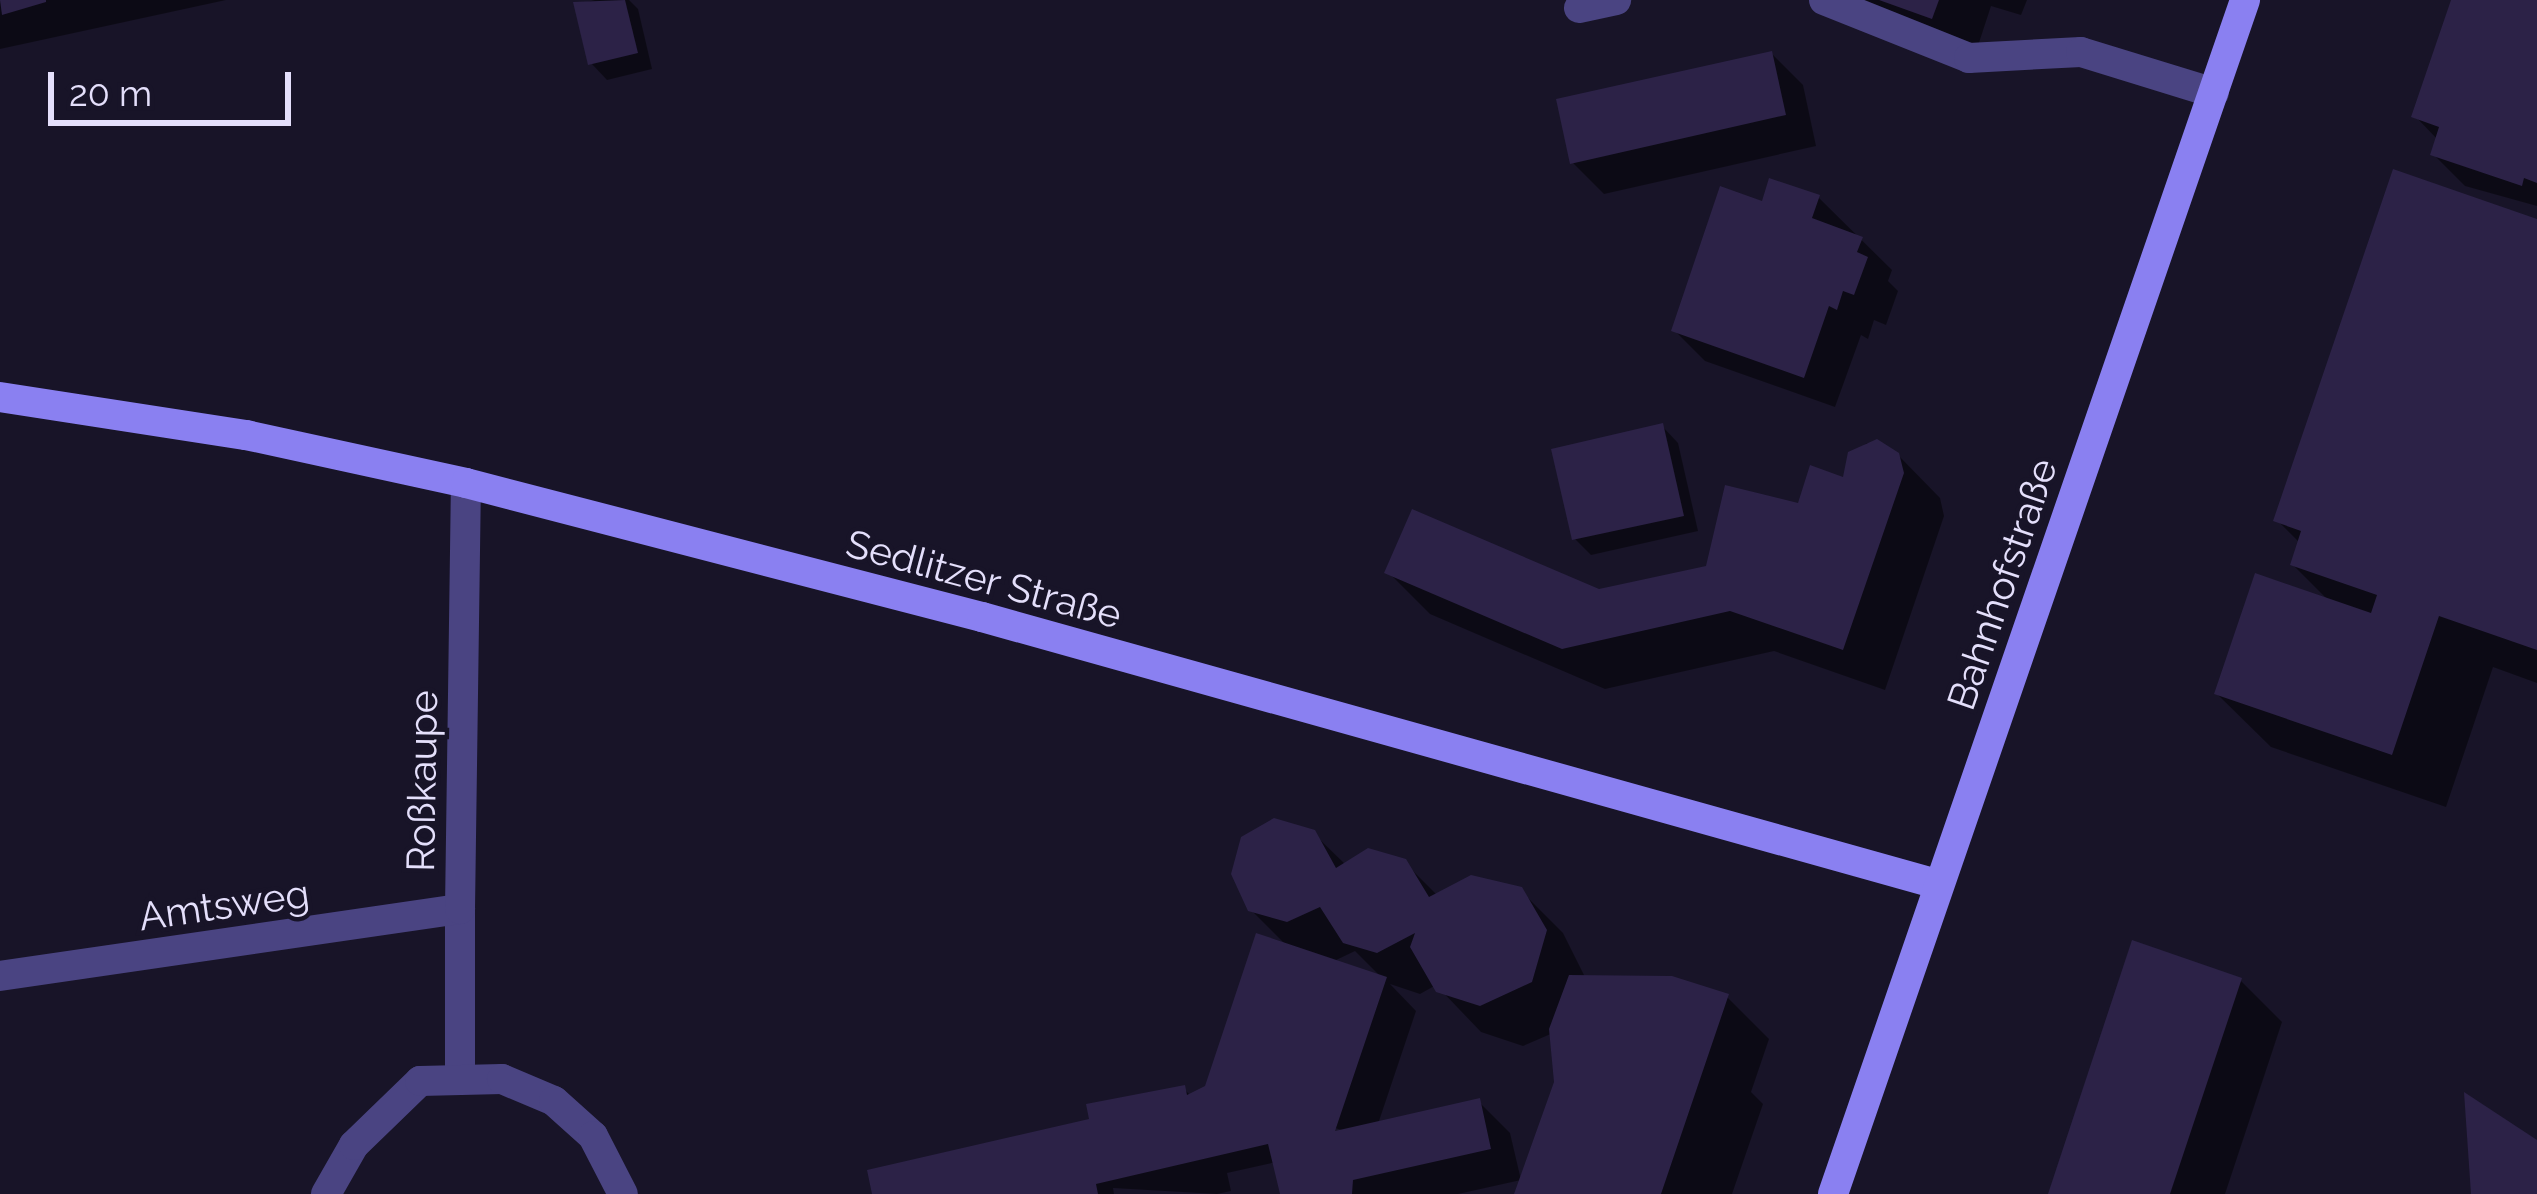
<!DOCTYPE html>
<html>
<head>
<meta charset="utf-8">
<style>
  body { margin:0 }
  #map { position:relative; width:2537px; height:1194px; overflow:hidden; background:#181428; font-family:Raleway,sans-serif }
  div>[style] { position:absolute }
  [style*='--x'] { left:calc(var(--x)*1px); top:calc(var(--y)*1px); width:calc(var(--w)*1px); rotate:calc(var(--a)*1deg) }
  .shadow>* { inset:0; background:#0007 }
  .building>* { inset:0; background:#2c2247 }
  .lane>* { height:30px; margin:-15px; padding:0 15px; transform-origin:15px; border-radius:15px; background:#4a4482 }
  .street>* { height:30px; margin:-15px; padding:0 15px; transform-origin:15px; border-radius:15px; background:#4a4482 }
  .secondary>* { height:30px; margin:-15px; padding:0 15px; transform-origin:15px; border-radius:15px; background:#8a80f1 }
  span { translate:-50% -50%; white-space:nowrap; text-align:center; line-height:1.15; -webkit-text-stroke:9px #181428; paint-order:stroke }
  .street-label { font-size:39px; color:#e4dffb }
  .scale { position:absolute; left:48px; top:72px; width:243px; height:54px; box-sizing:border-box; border:6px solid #e4dffb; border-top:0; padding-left:15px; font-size:36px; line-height:42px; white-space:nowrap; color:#e4dffb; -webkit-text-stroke:9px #181428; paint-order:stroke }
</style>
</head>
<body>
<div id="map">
  <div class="shadow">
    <i style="clip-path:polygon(0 0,226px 0,0 49px)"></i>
    <i style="clip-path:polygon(595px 0,629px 0,638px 9px,652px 69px,607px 80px,591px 63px,576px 5px)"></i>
    <i style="clip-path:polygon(1825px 0,2027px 0,2021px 15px,1991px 6px,1974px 58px)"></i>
    <i style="clip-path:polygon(2454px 0,2537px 0,2537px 206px,2465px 186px,2433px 154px,2438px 140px,2415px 116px)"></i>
    <i style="clip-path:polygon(1772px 54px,1803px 85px,1816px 146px,1604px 194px,1573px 163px)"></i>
    <i style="clip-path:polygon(1819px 198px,1892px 270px,1888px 281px,1898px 291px,1886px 325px,1874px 320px,1868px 339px,1861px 335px,1835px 407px,1705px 361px,1674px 330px)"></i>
    <i style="clip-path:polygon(2537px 222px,2537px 683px,2493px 667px,2446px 807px,2271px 747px,2217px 694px,2330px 602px,2293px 565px,2300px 543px,2277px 520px)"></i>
    <i style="clip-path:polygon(1662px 426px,1678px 443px,1698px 531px,1591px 555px,1574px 538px)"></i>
    <i style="clip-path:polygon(1867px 443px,1898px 455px,1940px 498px,1944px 516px,1885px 690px,1774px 651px,1605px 689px,1430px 614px,1388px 572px,1599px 592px,1709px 569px,1727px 488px,1800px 506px,1846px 480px,1851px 454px)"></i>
    <i style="clip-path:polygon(evenodd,1313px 833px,1346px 865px,1404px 862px,1438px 896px,1520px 890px,1563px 933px,1586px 979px,1727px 997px,1769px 1039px,1751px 1092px,1763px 1104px,1732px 1194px,1517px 1194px,1557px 1082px,1553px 1033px,1523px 1046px,1481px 1032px,1436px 985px,1420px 994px,1390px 984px,1416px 1011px,1378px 1124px,1479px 1102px,1510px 1133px,1521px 1180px,1458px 1194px,1283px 1194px,1276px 1162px,1227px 1173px,1231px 1191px,1217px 1194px,1113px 1188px,1114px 1194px,874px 1194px,1184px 1089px,1191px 1096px,1207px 1088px,1288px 947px,1250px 909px,1313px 833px,1355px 951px,1383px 979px,1332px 962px,1355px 951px,1313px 833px,1241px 1096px,1350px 1133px,1348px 1138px,1241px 1096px)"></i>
    <i style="clip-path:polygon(2241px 981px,2282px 1022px,2225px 1194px,2051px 1194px)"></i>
  </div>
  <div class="building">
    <i style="clip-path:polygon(0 0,46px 0,46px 2px,2px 15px)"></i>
    <i style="clip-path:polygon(625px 0,638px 53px,588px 65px,573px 2px)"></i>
    <i style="clip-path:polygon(1879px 0,1939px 0,1932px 19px)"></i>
    <i style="clip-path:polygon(2451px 0,2537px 0,2537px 183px,2524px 178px,2522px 186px,2430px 155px,2439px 127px,2411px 117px)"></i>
    <i style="clip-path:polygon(1772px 51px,1786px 115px,1570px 164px,1556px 99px)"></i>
    <i style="clip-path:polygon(2393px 169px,2537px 219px,2537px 650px,2439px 616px,2392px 755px,2214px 694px,2255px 573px,2371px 613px,2377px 595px,2290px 565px,2301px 531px,2273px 521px)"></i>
    <i style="clip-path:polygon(1769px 178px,1820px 195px,1812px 218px,1863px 237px,1857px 252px,1868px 257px,1854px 295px,1843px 291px,1837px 310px,1829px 306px,1804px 378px,1671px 331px,1720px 186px,1762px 201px)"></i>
    <i style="clip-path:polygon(1663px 423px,1684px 516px,1572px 540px,1551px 449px)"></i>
    <i style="clip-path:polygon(1877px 439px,1899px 453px,1904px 473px,1843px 650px,1730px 611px,1562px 649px,1384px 573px,1412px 509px,1599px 589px,1706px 566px,1725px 485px,1798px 503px,1810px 465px,1843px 477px,1848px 452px)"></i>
    <i style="clip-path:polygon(1274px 818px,1315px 830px,1336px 868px,1368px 848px,1406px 859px,1429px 897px,1471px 875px,1522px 887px,1547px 930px,1532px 982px,1480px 1006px,1436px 992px,1410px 947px,1415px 933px,1377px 953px,1343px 943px,1320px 907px,1287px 922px,1248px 911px,1231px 874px,1241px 837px)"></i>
    <i style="clip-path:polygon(1256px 933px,1387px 977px,1335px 1131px,1480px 1098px,1491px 1149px,1353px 1180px,1352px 1194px,1280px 1194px,1268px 1144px,1096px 1184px,1098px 1194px,872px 1194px,867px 1170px,1089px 1119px,1086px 1104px,1185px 1085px,1187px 1095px,1205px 1086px)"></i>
    <i style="clip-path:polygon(2132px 940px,2242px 978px,2170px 1194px,2048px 1194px)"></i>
    <i style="clip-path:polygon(1569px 975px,1672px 976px,1729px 994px,1661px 1194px,1514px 1194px,1554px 1082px,1549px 1029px)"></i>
    <i style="clip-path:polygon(2464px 1092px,2537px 1140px,2537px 1194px,2471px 1194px)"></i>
  </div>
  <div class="lane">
    <i style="--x:1824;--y:0;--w:156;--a:21.8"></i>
    <i style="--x:1969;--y:58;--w:112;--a:-3.1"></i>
    <i style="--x:2081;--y:52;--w:139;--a:17.1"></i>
    <i style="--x:1579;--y:8;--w:38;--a:-12"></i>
    <i style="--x:460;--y:909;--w:171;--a:90"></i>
    <i style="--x:326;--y:1194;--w:56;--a:-60.3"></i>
    <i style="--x:354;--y:1145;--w:92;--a:-44.1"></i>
    <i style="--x:420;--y:1081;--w:82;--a:-1.4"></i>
    <i style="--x:502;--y:1079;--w:56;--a:22.9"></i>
    <i style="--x:554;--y:1101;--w:52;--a:41.9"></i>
    <i style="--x:593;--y:1136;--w:65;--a:62.7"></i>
  </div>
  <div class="street">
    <i style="--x:0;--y:976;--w:465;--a:-8.3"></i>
    <i style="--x:460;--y:909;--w:426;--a:-89.2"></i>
  </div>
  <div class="secondary">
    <i style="--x:0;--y:397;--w:249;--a:8.8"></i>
    <i style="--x:246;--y:435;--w:225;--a:12.3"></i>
    <i style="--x:466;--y:483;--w:533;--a:14.56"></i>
    <i style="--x:982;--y:617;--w:992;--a:15.62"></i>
    <i style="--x:1833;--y:1194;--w:1263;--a:-70.96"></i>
  </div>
  <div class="street-label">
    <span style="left:984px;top:579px;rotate:15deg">Sedlitzer Straße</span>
    <span style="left:2002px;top:584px;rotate:-71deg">Bahnhofstraße</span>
    <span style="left:422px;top:781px;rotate:-89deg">Roßkaupe</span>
    <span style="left:224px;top:905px;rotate:-8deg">Amtsweg</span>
  </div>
  <div class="scale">20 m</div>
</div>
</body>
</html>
